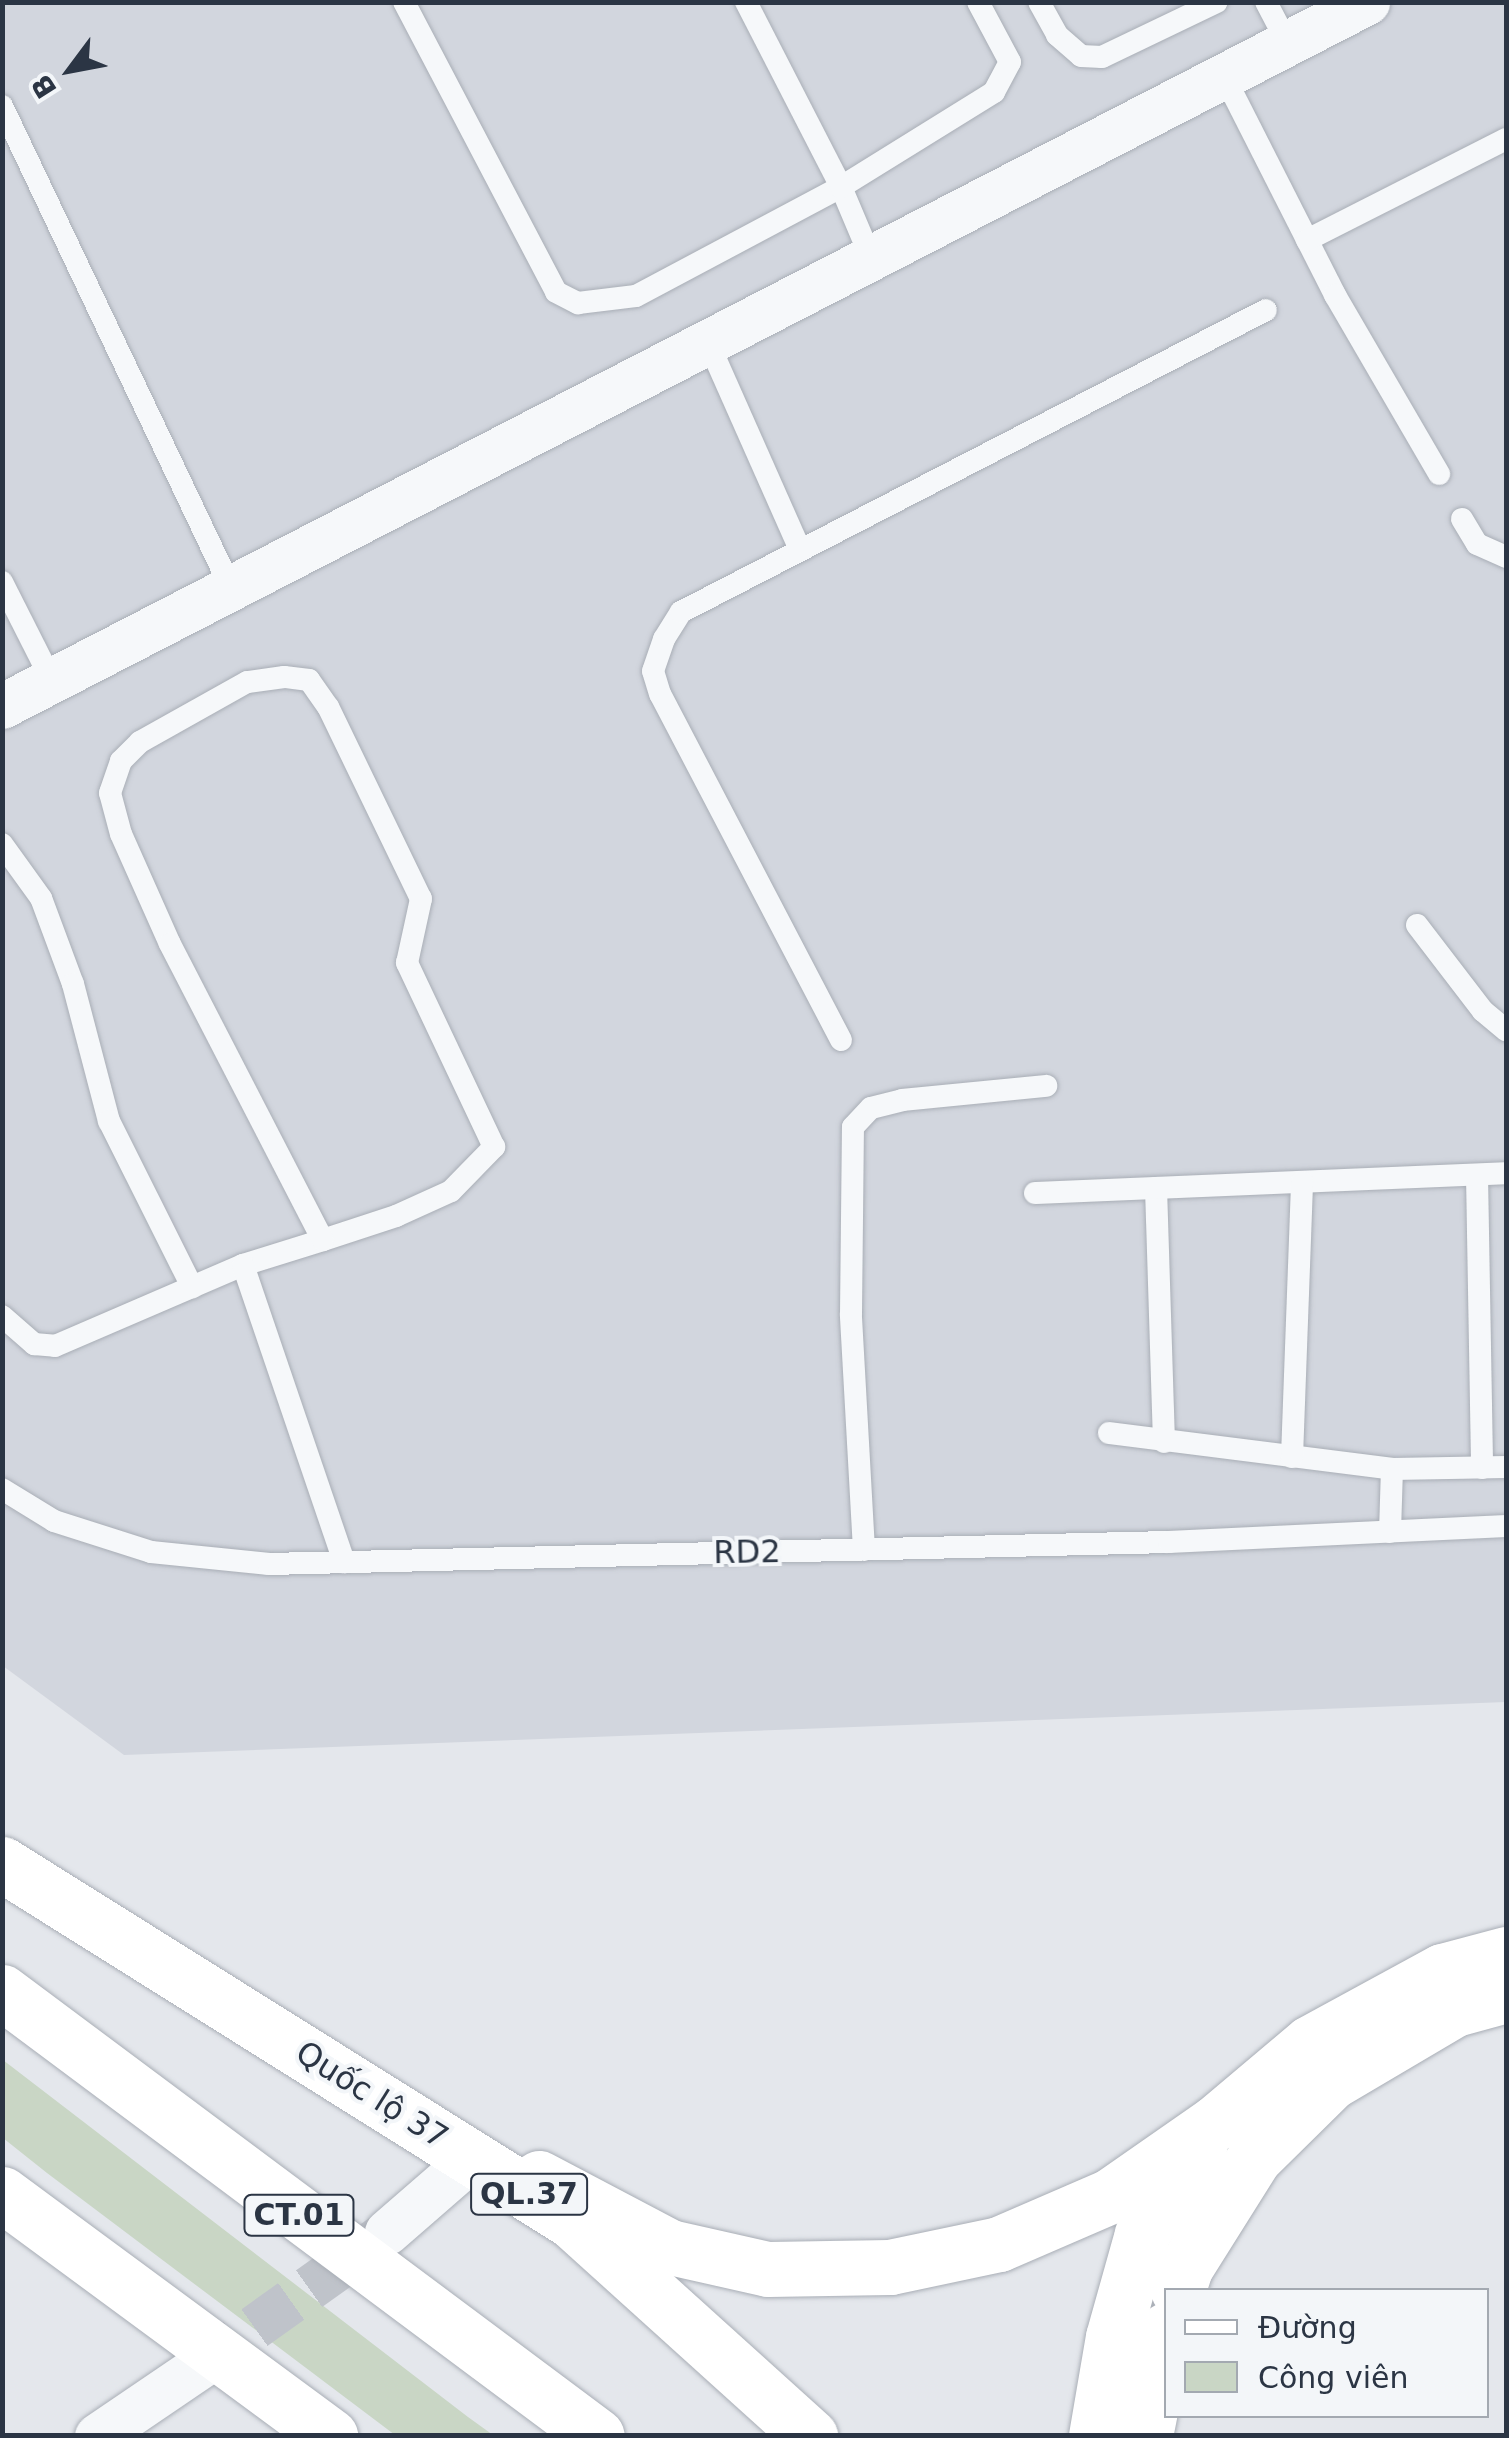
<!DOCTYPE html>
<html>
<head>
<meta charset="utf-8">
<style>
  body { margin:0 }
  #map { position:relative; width:1509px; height:2438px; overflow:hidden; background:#e4e7ec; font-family:"DejaVu Sans",sans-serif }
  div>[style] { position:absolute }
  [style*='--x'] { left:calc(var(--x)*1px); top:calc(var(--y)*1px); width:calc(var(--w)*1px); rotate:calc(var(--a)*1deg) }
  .built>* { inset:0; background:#d2d6de }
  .green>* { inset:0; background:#c9d6c5 }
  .minor-tunnel>* { height:45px; margin-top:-22.5px; transform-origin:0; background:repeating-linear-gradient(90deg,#bfc3ca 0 45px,transparent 0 67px) }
  .roads { filter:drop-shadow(0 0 2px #a9aeb6) drop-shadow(0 0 2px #a9aeb6) }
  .service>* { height:22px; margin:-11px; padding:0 11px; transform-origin:11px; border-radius:11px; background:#f6f8fa }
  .minor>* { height:45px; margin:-22.5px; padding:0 22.5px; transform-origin:22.5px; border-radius:22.5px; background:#f6f8fa }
  .secondary>* { height:55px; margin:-27.5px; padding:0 27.5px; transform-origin:27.5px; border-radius:27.5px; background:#fff }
  .trunk>* { height:55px; margin:-27.5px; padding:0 27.5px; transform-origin:27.5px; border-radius:27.5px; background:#fff }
  .motorway>* { height:55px; margin:-27.5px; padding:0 27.5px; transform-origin:27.5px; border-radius:27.5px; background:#fff }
  span { translate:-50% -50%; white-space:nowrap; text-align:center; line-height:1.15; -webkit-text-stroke:8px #f3f6f9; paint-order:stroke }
  .shield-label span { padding:2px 8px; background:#f3f6f9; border:2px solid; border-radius:8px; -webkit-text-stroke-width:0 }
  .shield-label { font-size:30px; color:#2b3544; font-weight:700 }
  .street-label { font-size:32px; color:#2b3544 }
  .frame { position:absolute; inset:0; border:5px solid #2b3544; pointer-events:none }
  .legend { position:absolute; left:1164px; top:2288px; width:325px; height:130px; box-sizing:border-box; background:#f3f6f9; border:2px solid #a3a9b1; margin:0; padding:12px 18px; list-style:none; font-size:30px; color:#2b3544 }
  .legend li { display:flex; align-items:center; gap:20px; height:50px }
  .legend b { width:50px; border:2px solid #a3a9b1 }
  .north { position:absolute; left:20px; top:20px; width:100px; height:100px; -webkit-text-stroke:8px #f3f6f9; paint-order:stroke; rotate:238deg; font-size:28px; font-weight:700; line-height:40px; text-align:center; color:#2b3544 }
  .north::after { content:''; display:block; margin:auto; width:35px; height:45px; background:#2b3544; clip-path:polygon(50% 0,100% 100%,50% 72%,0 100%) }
</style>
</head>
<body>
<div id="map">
  <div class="built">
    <i style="clip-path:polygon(3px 3px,1506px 3px,1506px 1702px,124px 1755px,3px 1666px)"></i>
  </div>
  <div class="green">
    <i style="clip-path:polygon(3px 2060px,468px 2417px,493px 2435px,395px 2435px,47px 2173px,3px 2138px)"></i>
  </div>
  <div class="minor-tunnel">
    <i style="--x:200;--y:2366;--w:224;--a:-35.5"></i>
  </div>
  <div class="roads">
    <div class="service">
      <i style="--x:404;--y:2;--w:327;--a:62.3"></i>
      <i style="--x:556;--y:292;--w:25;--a:27"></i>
      <i style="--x:578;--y:303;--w:58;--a:-6.9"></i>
      <i style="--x:636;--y:296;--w:232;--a:-28"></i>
      <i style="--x:841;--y:187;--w:77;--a:67.1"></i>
      <i style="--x:746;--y:2;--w:208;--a:62.8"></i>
      <i style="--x:841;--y:187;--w:180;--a:-31.8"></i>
      <i style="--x:994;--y:92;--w:34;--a:-62"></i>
      <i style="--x:1010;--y:62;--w:68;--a:-118.1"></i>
      <i style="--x:1039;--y:2;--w:38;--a:61"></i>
      <i style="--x:1057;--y:35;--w:32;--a:41"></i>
      <i style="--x:1081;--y:56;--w:21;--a:3"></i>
      <i style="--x:1102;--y:57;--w:127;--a:-25.6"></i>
      <i style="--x:1266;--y:2;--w:47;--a:62.4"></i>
      <i style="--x:1224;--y:76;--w:246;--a:63.1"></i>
      <i style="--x:1335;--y:295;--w:207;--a:59.8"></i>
      <i style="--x:2;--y:106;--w:534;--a:64.59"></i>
      <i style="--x:1307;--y:240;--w:223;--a:-26.9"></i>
      <i style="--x:708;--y:342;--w:224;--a:66.1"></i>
      <i style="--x:1462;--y:519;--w:29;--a:59"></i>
      <i style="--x:1477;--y:544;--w:32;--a:24"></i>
      <i style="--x:2;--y:582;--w:111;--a:63.2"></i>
      <i style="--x:2;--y:844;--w:67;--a:54.2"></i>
      <i style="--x:41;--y:898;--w:92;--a:69.6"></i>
      <i style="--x:73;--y:984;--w:142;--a:75.3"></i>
      <i style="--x:109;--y:1121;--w:186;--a:63.4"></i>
      <i style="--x:1417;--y:925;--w:108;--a:52.5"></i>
      <i style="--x:1483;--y:1011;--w:30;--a:40"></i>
      <i style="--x:841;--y:1040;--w:390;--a:-117.6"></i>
      <i style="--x:660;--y:694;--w:24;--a:-107"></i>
      <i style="--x:653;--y:671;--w:34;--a:-71"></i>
      <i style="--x:664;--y:639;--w:32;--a:-58"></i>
      <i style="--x:681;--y:612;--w:658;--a:-27.3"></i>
      <i style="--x:1477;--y:1175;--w:293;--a:89"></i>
      <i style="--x:1156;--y:1188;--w:254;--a:88.2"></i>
      <i style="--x:1035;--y:1193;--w:471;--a:-2.4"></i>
      <i style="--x:243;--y:1265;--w:84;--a:-17.4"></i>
      <i style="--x:323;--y:1240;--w:77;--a:-18.2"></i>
      <i style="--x:396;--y:1216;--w:60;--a:-24.4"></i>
      <i style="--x:451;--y:1191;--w:62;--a:-45.7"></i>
      <i style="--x:494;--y:1147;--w:204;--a:-115.3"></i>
      <i style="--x:407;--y:963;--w:66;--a:-77.7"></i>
      <i style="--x:421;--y:899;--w:213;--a:-115.8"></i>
      <i style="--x:328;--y:707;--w:33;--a:-125"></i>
      <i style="--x:309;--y:680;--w:25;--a:-173"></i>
      <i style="--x:284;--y:677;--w:37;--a:172"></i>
      <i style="--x:247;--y:682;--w:123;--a:150.7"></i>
      <i style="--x:140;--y:742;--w:27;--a:135"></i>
      <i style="--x:121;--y:761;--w:34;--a:109"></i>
      <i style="--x:110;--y:793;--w:42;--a:75"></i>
      <i style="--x:121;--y:834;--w:120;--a:66"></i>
      <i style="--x:170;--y:944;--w:333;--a:62.7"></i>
      <i style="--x:2;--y:1316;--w:43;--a:41.2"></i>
      <i style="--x:34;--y:1344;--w:21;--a:5"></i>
      <i style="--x:55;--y:1346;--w:205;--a:-23.3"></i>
      <i style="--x:243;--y:1265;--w:314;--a:71.2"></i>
      <i style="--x:1109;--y:1433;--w:285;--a:7.2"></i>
      <i style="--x:1292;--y:1457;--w:275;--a:-87.9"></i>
      <i style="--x:2;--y:1489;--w:61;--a:31.6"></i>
      <i style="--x:54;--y:1521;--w:102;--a:17.7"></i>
      <i style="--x:151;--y:1552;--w:119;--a:5.8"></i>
      <i style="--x:269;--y:1564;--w:900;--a:-1.4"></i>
      <i style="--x:1169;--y:1542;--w:337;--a:-2.7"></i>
      <i style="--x:1390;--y:1532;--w:63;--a:-88.2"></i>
      <i style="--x:1392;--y:1469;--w:114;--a:-1"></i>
      <i style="--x:864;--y:1550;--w:236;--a:-93.2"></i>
      <i style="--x:851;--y:1314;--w:187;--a:-89.4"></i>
      <i style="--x:853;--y:1127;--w:26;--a:-47"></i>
      <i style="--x:871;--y:1108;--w:32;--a:-14"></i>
      <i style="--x:902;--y:1100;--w:145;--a:-5.6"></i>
    </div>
    <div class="minor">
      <i style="--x:2;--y:706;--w:1536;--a:-27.28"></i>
      <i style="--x:387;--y:2232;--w:113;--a:-41"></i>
      <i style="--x:97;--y:2436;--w:125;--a:-34.2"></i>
    </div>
    <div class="secondary">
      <i style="--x:539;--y:2178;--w:148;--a:27.8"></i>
      <i style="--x:670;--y:2247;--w:100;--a:12.7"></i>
      <i style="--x:768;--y:2269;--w:122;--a:-0.9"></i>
      <i style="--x:890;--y:2267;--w:111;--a:-11.9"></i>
      <i style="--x:999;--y:2244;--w:121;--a:-23.4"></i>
      <i style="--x:1110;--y:2196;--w:128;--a:-34.8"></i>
      <i style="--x:1215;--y:2123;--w:124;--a:-40.1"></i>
      <i style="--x:1310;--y:2043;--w:150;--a:-28.6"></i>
      <i style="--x:1442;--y:1971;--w:66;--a:-14.9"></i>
      <i style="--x:1178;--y:2290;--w:23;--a:-72"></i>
      <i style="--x:1185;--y:2268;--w:130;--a:-57.9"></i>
      <i style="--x:1254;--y:2158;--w:108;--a:-44.6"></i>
      <i style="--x:1331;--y:2082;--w:144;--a:-30.5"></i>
      <i style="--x:1455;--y:2009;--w:53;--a:-15.4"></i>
      <i style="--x:1096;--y:2436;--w:100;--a:-80.3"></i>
      <i style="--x:1113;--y:2337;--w:107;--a:-74.3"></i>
      <i style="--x:1142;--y:2234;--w:105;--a:-56.6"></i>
      <i style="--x:1145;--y:2436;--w:108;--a:-78.8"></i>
    </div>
    <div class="trunk">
      <i style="--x:2;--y:1864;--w:673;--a:32.06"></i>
      <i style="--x:572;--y:2221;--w:321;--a:42.1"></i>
    </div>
    <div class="motorway">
      <i style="--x:2;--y:1992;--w:742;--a:36.73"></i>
      <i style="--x:2;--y:2194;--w:408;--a:36.4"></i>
    </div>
  </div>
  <div class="shield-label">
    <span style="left:529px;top:2194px">QL.37</span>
    <span style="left:299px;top:2215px">CT.01</span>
  </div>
  <div class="street-label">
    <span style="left:747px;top:1552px;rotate:-1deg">RD2</span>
    <span style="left:372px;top:2095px;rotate:32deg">Quốc lộ 37</span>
  </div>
  <div class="frame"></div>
  <ul class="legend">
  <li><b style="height:12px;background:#fff"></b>Đường</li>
  <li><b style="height:28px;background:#c9d6c5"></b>Công viên</li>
  </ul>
  <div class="north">B</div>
</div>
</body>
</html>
